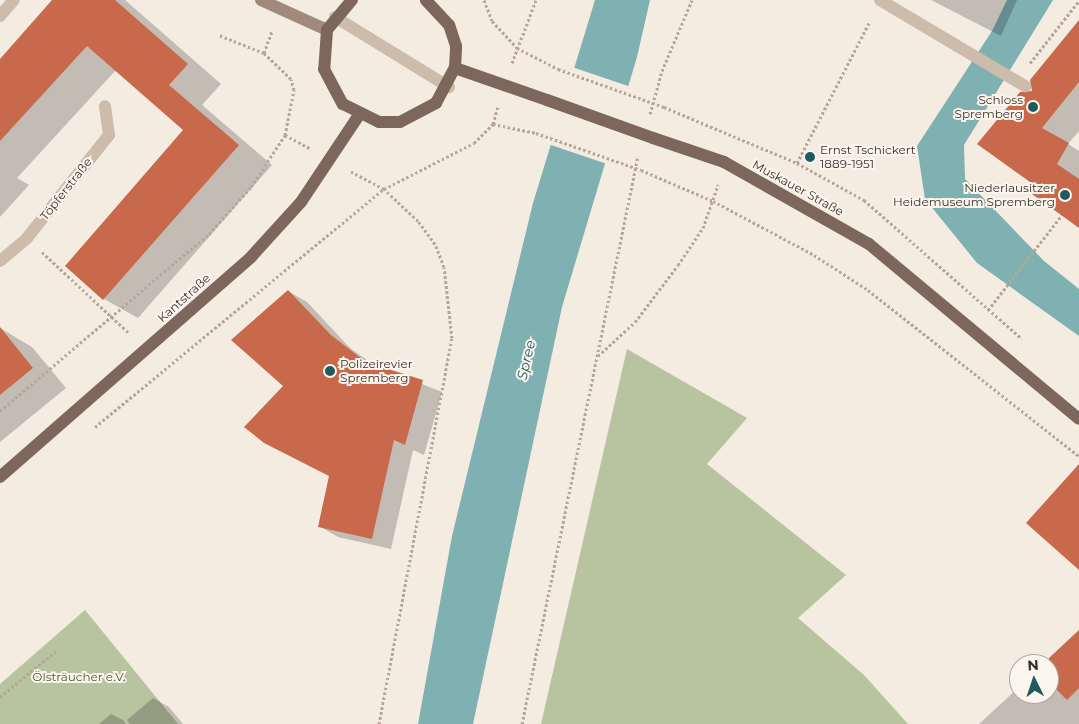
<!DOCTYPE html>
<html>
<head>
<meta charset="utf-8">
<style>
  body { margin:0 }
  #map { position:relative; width:1079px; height:724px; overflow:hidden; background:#f4ebe1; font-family:Montserrat,sans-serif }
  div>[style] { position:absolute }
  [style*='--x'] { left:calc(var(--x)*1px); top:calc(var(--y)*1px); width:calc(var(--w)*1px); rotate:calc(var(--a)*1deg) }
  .green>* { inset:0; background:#b8c4a0 }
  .water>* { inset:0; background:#7fb0b2 }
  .pier>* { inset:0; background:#f4ebe1 }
  .shadow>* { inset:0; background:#0003 }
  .building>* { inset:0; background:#c8694b }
  .path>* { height:3px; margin-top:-1.5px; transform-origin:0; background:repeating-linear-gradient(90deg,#b9a596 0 2.5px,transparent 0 5px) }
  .service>* { height:12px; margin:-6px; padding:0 6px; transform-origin:6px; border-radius:6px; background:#cdbbac }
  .minor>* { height:12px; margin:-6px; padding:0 6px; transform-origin:6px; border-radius:6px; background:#cdbbac }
  .secondary>* { height:12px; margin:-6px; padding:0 6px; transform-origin:6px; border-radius:6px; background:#a18a7d }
  .primary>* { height:12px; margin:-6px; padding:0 6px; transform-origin:6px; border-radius:6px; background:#7d675c }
  .path-bridge>* { height:3px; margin-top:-1.5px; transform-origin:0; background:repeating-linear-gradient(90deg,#b9a596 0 2.5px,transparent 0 5px) }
  .primary-bridge>* { height:12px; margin:-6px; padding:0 6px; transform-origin:6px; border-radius:6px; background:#7d675c }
  .dots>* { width:14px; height:14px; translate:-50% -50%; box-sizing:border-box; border:2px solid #fbf5ee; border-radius:50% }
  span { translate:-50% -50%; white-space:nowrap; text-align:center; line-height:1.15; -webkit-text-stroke:4px #fbf5ee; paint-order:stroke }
  .poi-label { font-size:12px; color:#3b302b }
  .right { translate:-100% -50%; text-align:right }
  .left { translate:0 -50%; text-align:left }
  .street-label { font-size:12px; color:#3b302b }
  .park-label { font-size:12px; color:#4a5a2e }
  .water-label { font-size:14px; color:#1f5a5e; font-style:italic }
  .north { position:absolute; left:1009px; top:654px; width:50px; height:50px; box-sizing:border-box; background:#fbf5ee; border:1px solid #aea6a0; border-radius:50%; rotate:356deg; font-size:14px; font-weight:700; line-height:20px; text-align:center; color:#3b302b }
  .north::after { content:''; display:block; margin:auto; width:18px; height:22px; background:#1f5a5e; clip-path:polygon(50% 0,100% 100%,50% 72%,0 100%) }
</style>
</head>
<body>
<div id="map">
  <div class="green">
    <i style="clip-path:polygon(627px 349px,747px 418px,707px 464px,846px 575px,798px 618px,864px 675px,908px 724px,541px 724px)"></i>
    <i style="clip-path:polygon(85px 610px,178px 724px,0 724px,0 684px)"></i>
  </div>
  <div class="water">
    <i style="clip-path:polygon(595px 0,650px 0,637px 57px,562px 307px,473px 724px,418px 724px,452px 536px,533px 203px)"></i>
    <i style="clip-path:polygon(1007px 0,1053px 0,964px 145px,965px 179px,1044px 261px,1079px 289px,1079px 336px,977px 263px,925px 199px,917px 146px,992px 31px)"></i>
  </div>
  <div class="pier">
    <i style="clip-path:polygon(572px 67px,631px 87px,607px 164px,548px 144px)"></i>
  </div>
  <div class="shadow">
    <i style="clip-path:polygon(54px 0,125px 0,221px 84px,202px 105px,272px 165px,138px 318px,104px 299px,66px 266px,185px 130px,116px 70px,17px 178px,29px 185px,0 217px,0 61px)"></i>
    <i style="clip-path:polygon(931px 0,1017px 0,1001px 36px)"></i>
    <i style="clip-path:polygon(1079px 22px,1079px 131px,1068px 144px,1079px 151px,1079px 226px,1039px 187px,1033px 92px)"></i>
    <i style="clip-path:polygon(288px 291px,307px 302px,350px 348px,374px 365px,442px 392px,424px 455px,413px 450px,391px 549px,338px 537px,319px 526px,330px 476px,285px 386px)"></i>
    <i style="clip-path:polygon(0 328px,32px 347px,66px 388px,0 442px)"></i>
    <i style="clip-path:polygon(1079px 632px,1079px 724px,979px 724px,1019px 687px,1019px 694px,1049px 694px,1049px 664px,1044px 664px)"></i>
    <i style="clip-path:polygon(153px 698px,169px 707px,183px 724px,130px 724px,127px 720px)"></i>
    <i style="clip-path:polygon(111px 714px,123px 720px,126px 724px,99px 724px)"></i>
  </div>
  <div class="building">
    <i style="clip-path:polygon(52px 0,115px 0,188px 64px,169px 85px,239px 145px,103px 300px,65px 266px,183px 130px,87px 46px,0 141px,0 59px)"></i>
    <i style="clip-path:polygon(1079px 20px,1079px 82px,1042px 128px,1069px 143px,1057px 164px,1079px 179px,1079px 228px,1032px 194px,1037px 187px,977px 144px,1020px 92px,1032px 91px,1030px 80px)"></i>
    <i style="clip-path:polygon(288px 290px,331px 335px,366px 362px,423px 380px,405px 445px,394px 440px,372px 539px,318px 527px,329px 476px,264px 443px,244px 427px,283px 386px,231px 340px)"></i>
    <i style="clip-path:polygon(0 327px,33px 368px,0 395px)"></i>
    <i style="clip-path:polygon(1079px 464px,1079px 570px,1026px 523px)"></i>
    <i style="clip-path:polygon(1079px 630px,1079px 688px,1067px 700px,1049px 682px,1049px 658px)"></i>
  </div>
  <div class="path">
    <i style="--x:484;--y:0;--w:22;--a:69"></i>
    <i style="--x:492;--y:21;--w:37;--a:47"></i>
    <i style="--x:517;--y:48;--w:46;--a:27.1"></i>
    <i style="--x:264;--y:53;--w:23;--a:-70"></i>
    <i style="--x:512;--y:63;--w:67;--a:-69.1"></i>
    <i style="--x:1030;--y:63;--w:79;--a:-51.7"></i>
    <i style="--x:664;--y:107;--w:144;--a:22.8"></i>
    <i style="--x:797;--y:163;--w:77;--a:28.9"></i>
    <i style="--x:864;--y:200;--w:210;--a:41.3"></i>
    <i style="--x:650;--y:114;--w:45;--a:-74.4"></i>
    <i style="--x:662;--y:71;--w:77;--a:-67.1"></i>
    <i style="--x:493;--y:124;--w:44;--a:11.8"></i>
    <i style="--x:285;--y:135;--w:30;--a:28"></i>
    <i style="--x:797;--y:163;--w:160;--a:-62.8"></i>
    <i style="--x:641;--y:170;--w:78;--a:23.3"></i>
    <i style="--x:713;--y:201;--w:115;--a:28.1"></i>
    <i style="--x:814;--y:255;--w:64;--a:32.9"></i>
    <i style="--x:868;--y:290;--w:268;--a:38.2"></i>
    <i style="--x:42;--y:252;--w:119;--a:43"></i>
    <i style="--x:988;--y:310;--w:120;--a:-52.1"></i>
    <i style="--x:598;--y:356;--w:50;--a:-42.6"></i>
    <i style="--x:635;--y:322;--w:71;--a:-53"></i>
    <i style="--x:678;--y:265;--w:45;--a:-56"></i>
    <i style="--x:703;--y:228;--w:46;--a:-70.8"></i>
    <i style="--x:0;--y:411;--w:274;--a:-40.3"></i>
    <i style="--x:209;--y:234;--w:63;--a:-48.2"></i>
    <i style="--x:251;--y:187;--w:62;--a:-56.8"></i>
    <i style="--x:285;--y:135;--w:46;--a:-78.7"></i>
    <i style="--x:294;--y:90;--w:11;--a:-105"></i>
    <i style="--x:291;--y:79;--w:37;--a:-136"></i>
    <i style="--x:264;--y:53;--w:48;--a:-158.2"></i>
    <i style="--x:95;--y:427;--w:374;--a:-39.5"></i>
    <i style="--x:384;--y:189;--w:40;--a:-152"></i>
    <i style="--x:0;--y:697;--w:74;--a:-39.5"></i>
    <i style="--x:379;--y:724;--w:393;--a:-79.3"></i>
    <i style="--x:452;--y:338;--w:71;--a:-96.4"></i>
    <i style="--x:444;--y:267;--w:25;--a:-111"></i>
    <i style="--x:435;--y:244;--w:29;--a:-126"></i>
    <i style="--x:418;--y:221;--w:47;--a:-136.7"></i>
    <i style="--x:384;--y:189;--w:101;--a:-27.1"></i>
    <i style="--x:474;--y:143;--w:27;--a:-45"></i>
    <i style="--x:493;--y:124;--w:18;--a:-74"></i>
    <i style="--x:522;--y:724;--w:580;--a:-78.46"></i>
  </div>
  <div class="service">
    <i style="--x:880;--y:0;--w:169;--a:30.7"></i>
    <i style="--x:335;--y:17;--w:134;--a:31.6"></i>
  </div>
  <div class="minor">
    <i style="--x:0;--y:16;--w:21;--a:-49"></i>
    <i style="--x:0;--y:261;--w:35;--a:-40"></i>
    <i style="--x:27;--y:238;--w:132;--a:-51.5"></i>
    <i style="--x:109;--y:135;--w:29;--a:-98"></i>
  </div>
  <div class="secondary">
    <i style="--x:261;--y:0;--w:72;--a:24.4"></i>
  </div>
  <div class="primary">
    <i style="--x:352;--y:0;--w:39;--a:130"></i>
    <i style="--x:327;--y:30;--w:39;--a:94"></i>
    <i style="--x:324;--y:69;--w:40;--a:62"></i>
    <i style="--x:343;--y:104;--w:40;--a:26.6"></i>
    <i style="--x:379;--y:122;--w:21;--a:0"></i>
    <i style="--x:400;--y:122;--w:41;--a:-27.8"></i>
    <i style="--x:436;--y:103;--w:40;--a:-62"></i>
    <i style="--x:455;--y:68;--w:22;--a:-87"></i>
    <i style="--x:456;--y:46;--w:22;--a:-108"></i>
    <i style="--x:449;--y:25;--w:34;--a:-133"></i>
    <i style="--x:455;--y:68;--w:97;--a:19.2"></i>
    <i style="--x:653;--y:138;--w:75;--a:18.7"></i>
    <i style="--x:724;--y:162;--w:167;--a:29.5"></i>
    <i style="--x:869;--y:244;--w:273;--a:39.8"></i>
    <i style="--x:0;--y:477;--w:334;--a:-41.2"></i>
    <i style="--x:251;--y:257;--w:74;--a:-47.7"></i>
    <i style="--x:301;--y:202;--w:105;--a:-56.3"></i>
  </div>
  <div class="path-bridge">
    <i style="--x:558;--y:69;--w:113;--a:19.7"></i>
    <i style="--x:536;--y:133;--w:111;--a:19.4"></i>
  </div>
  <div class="primary-bridge">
    <i style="--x:547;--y:100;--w:113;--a:19.7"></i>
  </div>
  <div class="dots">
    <i style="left:1033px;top:107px;background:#1f5a5e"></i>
    <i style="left:810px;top:157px;background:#1f5a5e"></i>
    <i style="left:1065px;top:195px;background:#1f5a5e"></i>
    <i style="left:330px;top:371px;background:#1f5a5e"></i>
  </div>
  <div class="poi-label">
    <span class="right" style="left:1023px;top:107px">Schloss<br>Spremberg</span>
    <span class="left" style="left:820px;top:157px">Ernst Tschickert<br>1889-1951</span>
    <span class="right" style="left:1055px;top:195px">Niederlausitzer<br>Heidemuseum Spremberg</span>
    <span class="left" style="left:340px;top:371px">Polizeirevier<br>Spremberg</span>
  </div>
  <div class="street-label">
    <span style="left:798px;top:188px;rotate:29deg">Muskauer Straße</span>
    <span style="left:66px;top:189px;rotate:-52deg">Töpferstraße</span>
    <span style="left:184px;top:298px;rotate:-42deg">Kantstraße</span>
  </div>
  <div class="park-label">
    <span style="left:79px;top:677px">Ölsträucher e.V.</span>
  </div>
  <div class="water-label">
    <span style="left:526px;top:360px;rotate:-77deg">Spree</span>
  </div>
  <div class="north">N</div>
</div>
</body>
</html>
